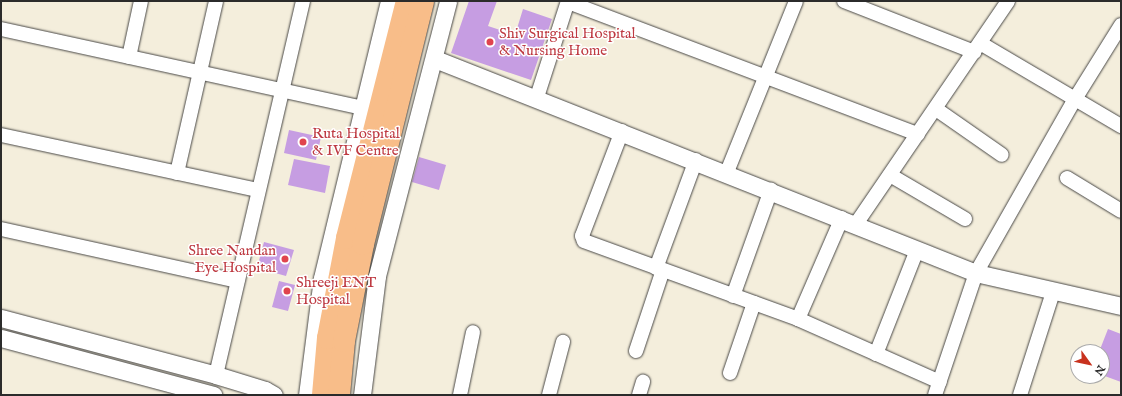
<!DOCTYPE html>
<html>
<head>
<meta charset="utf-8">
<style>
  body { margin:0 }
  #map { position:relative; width:1122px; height:396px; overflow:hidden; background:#f4eedc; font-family:"IM FELL English",serif }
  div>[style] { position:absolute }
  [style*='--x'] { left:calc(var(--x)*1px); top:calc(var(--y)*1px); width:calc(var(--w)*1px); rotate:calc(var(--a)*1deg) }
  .building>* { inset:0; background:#c69de2 }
  .roads { filter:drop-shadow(0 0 1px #494846) drop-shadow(0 0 1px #494846) }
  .minor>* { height:14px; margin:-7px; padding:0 7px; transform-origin:7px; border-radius:7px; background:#fff }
  .tertiary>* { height:17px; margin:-8.5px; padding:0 8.5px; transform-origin:8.5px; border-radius:8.5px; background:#fff }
  .primary>* { height:22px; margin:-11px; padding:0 11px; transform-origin:11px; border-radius:11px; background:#f8bd89 }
  .dots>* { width:11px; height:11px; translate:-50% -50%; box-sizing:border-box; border:2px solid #fff; border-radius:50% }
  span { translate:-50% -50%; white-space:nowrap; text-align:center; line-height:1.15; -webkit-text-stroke:3px #fff; paint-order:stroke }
  .health-label { font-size:15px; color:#be3a42 }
  .left { translate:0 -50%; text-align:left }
  .right { translate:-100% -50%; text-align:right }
  .frame { position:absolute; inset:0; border:2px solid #2b2b2b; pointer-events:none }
  .north { position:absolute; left:1070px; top:344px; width:40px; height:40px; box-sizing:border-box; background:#fff; border:1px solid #aaa; border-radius:50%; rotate:123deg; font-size:11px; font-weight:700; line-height:16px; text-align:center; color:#2b2b2b }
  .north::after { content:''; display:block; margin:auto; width:14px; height:18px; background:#c8321e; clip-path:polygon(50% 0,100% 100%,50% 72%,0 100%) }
</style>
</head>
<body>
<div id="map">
  <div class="building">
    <i style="clip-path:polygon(469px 1px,497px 1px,488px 26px,515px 35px,523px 9px,552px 19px,531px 80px,451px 53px)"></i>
    <i style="clip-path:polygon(289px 130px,321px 137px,316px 160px,284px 153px)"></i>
    <i style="clip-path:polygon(419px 157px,446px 165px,439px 190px,412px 182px)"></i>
    <i style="clip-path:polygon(294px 159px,330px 166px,325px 193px,288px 185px)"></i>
    <i style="clip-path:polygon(264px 242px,294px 250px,286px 276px,257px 268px)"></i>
    <i style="clip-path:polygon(279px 281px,295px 285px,288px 311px,272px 307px)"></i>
    <i style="clip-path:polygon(1108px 329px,1121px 334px,1121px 382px,1102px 375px,1102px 352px,1099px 352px)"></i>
  </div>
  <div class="roads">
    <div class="minor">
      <i style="--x:844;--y:1;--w:140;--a:21.4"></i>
      <i style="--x:568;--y:2;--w:374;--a:20.7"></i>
      <i style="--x:1;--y:29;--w:370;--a:12.3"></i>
      <i style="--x:980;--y:43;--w:164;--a:30.5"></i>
      <i style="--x:129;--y:57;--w:57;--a:-77.9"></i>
      <i style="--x:537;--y:97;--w:101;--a:-72.1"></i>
      <i style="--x:936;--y:109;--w:80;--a:34.9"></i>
      <i style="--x:622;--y:131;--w:112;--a:110.9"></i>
      <i style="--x:582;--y:236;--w:5;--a:68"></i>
      <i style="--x:584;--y:241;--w:228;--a:20"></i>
      <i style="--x:798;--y:319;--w:155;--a:23.9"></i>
      <i style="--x:1;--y:135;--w:263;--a:12.1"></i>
      <i style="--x:727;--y:172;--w:184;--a:-68"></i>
      <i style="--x:177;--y:173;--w:176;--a:-77.2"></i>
      <i style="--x:890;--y:175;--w:87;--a:30.4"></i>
      <i style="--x:1067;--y:178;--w:63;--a:31.4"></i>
      <i style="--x:856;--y:224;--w:270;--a:-55.7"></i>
      <i style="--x:1;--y:229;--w:242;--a:12.4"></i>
      <i style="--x:656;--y:268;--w:115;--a:-69.7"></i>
      <i style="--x:733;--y:296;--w:113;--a:-70.3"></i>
      <i style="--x:798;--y:319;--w:110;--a:-66.5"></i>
      <i style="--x:636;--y:351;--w:85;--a:-71.6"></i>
      <i style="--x:876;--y:354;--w:112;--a:-68.5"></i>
      <i style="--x:730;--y:373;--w:74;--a:-71.1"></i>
      <i style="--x:216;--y:375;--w:384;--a:-76.9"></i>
      <i style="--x:460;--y:395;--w:64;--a:-78.3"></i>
      <i style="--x:549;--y:395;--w:55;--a:-75.2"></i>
      <i style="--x:639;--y:395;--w:14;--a:-73"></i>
      <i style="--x:935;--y:395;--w:129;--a:-71.4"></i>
      <i style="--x:976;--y:273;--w:200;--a:-60.4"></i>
      <i style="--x:1075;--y:99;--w:87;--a:-58.1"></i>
      <i style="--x:1020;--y:395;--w:108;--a:-72.2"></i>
    </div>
    <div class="tertiary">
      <i style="--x:435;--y:59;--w:582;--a:21.58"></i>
      <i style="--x:976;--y:273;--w:149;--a:12.8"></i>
      <i style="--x:1;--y:318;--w:222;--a:14.8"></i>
      <i style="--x:216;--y:375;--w:51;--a:17"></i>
      <i style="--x:265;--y:390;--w:10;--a:29"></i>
      <i style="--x:1;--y:338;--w:220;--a:15"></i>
      <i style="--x:307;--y:395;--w:118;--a:-82.7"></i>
      <i style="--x:322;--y:278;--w:285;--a:-76.4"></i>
      <i style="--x:362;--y:395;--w:120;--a:-82.8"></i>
      <i style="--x:377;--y:276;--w:284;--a:-75.5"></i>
    </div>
    <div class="primary">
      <i style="--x:323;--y:395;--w:57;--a:-85"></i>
      <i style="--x:328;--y:338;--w:102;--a:-79.2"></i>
      <i style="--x:347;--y:238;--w:244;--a:-75.8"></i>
      <i style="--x:339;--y:395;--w:54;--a:-84.7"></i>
      <i style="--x:344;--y:341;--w:99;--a:-78.9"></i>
      <i style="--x:363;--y:244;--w:250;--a:-76.1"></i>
    </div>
  </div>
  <div class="dots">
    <i style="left:490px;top:42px;background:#e0444e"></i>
    <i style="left:303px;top:142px;background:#e0444e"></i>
    <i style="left:285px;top:259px;background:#e0444e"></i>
    <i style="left:287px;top:291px;background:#e0444e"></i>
  </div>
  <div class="health-label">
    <span class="left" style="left:499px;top:42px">Shiv Surgical Hospital<br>&amp; Nursing Home</span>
    <span class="left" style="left:312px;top:142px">Ruta Hospital<br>&amp; IVF Centre</span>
    <span class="right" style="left:276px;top:259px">Shree Nandan<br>Eye Hospital</span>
    <span class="left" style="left:296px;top:291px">Shreeji ENT<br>Hospital</span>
  </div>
  <div class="frame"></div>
  <div class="north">N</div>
</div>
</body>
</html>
